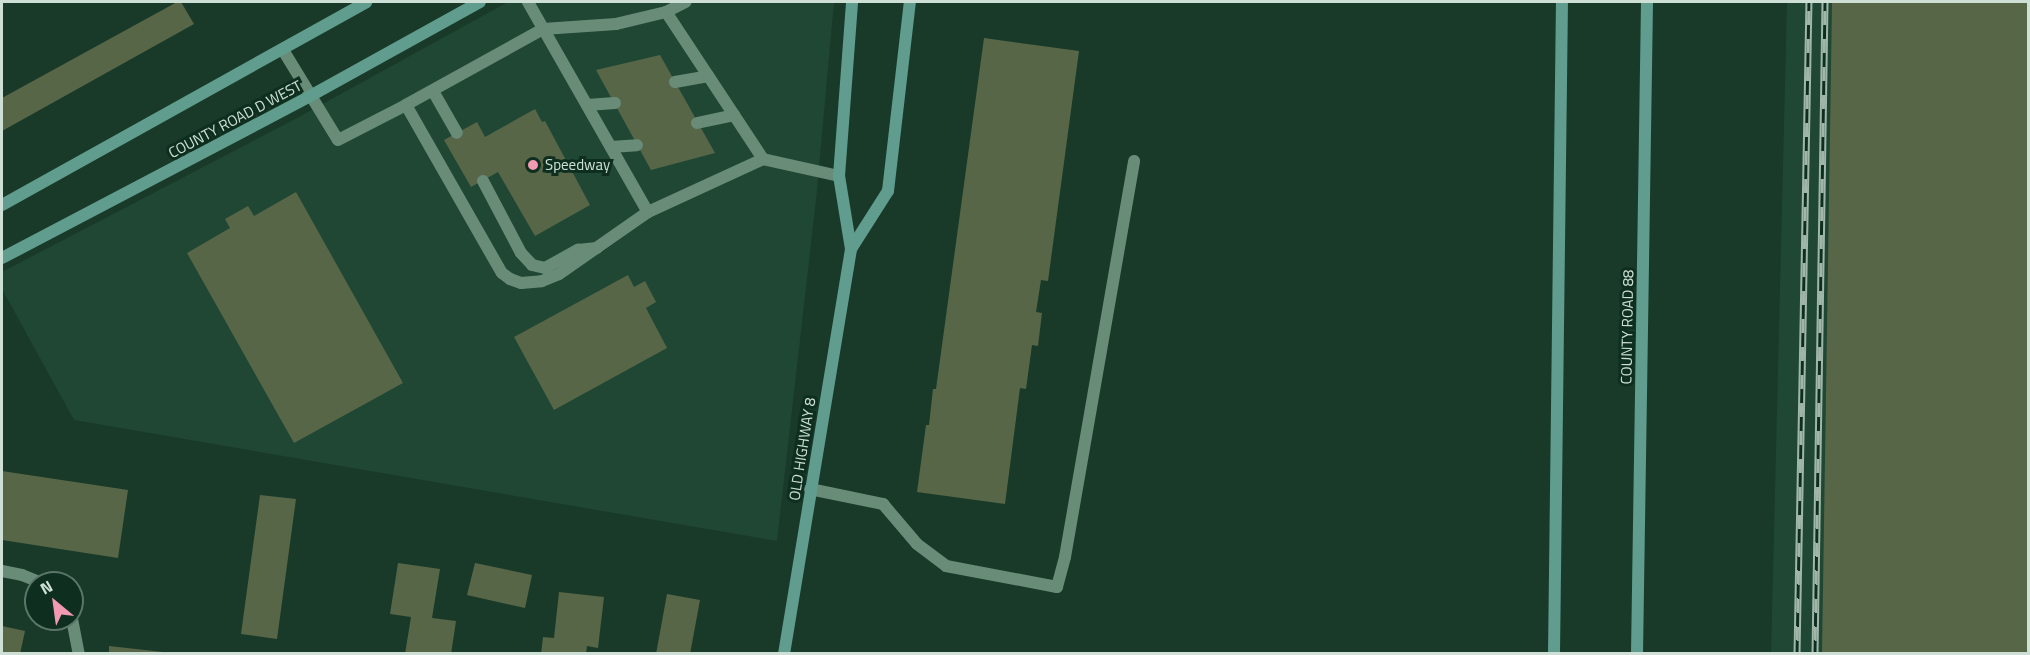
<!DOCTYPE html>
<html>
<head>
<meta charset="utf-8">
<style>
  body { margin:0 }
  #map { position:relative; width:2030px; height:655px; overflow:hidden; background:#193a29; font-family:"Titillium Web",sans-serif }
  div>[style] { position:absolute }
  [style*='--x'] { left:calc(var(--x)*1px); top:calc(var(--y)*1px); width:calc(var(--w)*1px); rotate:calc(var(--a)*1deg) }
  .built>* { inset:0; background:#1f4734 }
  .building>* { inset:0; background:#586648 }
  .lane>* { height:12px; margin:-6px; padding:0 6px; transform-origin:6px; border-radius:6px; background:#698c78 }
  .street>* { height:12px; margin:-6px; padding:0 6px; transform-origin:6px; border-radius:6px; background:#698c78 }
  .secondary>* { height:12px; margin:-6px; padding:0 6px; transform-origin:6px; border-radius:6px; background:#609d8e }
  .rail>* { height:7px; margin-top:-3.5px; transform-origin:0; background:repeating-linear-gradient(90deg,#0e2f1f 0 14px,#a0b6a9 0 28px); box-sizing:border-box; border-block:2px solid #a0b6a9 }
  .dots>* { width:16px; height:16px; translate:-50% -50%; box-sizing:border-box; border:3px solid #0e2f1f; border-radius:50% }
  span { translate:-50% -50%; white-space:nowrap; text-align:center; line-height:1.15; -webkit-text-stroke:6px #0e2f1f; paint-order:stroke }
  .street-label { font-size:15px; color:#cee0d5 }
  .poi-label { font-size:15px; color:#cee0d5 }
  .left { translate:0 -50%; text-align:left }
  .frame { position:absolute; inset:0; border:3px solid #cee0d5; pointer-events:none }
  .north { position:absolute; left:24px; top:571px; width:60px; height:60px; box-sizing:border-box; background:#0e2f1f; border:2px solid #5b7668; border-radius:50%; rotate:331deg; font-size:16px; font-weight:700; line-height:24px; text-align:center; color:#cee0d5 }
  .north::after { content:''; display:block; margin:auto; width:21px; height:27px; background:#f19ab1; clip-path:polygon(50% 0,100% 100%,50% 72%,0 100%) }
</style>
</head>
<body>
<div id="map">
  <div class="built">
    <i style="clip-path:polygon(508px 2px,834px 2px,816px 200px,777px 541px,74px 420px,2px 289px,2px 272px,299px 117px)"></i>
    <i style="clip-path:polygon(1787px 2px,2028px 2px,2028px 653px,1771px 654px)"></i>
  </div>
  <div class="building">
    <i style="clip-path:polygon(177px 2px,181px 2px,194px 24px,2px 131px,2px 98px)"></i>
    <i style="clip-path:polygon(1832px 2px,2028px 2px,2028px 654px,1822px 654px)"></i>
    <i style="clip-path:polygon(984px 38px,1079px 51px,1048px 281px,1041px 280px,1036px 312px,1042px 313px,1038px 346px,1032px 345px,1026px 389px,1020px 388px,1005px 504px,917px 492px,926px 425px,929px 425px,933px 389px,936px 389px)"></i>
    <i style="clip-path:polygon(660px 55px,715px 153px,651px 170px,596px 70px)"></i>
    <i style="clip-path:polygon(535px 109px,542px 122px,545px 121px,590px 205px,535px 236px,498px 172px,471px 187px,444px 140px,477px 122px,485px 137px)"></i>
    <i style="clip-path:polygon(296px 192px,403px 383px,294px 443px,187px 253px,230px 228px,225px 219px,248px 206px,254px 216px)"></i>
    <i style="clip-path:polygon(628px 275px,634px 287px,645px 281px,656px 302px,646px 308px,667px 348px,554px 410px,514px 337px)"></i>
    <i style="clip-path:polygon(2px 471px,128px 490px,118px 558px,2px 540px)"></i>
    <i style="clip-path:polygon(260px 495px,296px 499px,277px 639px,241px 634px)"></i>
    <i style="clip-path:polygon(398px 563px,440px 569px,432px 618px,456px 621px,451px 654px,405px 654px,411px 617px,390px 614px)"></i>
    <i style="clip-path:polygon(475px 563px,532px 575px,525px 608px,467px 595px)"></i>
    <i style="clip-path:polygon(559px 592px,604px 597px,598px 648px,587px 646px,586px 654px,541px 654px,543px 637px,554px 638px)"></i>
    <i style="clip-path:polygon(667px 594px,700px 600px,690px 654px,656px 654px)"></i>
    <i style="clip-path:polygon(2px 626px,25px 631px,20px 654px,2px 654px)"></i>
    <i style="clip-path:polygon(109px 646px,163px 652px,163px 654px,109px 654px)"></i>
  </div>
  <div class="lane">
    <i style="--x:528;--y:2;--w:242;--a:60.3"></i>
    <i style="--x:666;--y:12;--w:22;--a:-27"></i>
    <i style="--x:283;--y:50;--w:105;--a:58.6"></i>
    <i style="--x:338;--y:140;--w:76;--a:-27.2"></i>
    <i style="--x:675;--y:82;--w:34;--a:-10"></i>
    <i style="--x:433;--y:91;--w:48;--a:60.3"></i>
    <i style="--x:587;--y:105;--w:28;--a:-4"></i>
    <i style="--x:697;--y:123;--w:38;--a:-12"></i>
    <i style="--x:611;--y:147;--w:26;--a:-4"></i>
    <i style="--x:763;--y:159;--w:176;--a:-123.4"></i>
    <i style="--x:666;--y:12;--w:51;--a:166.5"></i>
    <i style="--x:616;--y:24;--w:73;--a:176.1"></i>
    <i style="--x:543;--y:29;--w:157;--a:151"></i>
    <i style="--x:406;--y:105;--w:193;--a:60.3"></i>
    <i style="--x:502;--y:273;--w:10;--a:37"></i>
    <i style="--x:510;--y:279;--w:12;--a:20"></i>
    <i style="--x:521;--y:283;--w:21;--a:-5"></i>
    <i style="--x:542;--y:281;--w:18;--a:-22"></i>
    <i style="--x:559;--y:274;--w:108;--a:-34.9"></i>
    <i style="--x:648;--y:212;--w:127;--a:-24.7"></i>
    <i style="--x:763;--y:159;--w:78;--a:12.6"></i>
    <i style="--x:483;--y:181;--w:81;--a:62.2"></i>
    <i style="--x:521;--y:253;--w:16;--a:47"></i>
    <i style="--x:532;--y:265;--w:13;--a:13"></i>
    <i style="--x:545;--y:268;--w:38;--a:-29"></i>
    <i style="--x:578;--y:250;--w:19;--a:-6"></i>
    <i style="--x:810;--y:489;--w:75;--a:11.6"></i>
    <i style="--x:883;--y:504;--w:52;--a:49.6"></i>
    <i style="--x:917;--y:544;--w:36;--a:37"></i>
    <i style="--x:946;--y:566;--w:113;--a:10.7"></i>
    <i style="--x:1057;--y:587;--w:31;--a:-75"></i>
    <i style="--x:1065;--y:557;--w:402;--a:-80.1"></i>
  </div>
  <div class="street">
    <i style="--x:2;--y:571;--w:20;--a:11"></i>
    <i style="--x:22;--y:575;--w:22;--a:22"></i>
    <i style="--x:72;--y:619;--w:36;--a:79"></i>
  </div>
  <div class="secondary">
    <i style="--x:2;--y:205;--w:417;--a:-29.1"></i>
    <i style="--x:851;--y:249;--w:69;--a:-57.5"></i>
    <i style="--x:888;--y:191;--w:190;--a:-83.4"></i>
    <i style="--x:2;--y:258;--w:350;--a:-27.7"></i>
    <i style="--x:312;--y:95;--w:192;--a:-29"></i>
    <i style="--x:784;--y:654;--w:411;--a:-80.6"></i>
    <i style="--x:851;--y:249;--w:74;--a:-99.3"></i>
    <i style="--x:839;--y:176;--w:174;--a:-85.7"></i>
    <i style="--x:1554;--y:654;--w:652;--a:-89.3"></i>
    <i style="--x:1637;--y:654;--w:652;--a:-89.12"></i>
  </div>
  <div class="rail">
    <i style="--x:1797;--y:654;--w:652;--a:-88.95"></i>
    <i style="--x:1815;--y:654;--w:652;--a:-89.12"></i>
  </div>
  <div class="dots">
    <i style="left:533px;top:165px;background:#f19ab1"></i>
  </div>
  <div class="street-label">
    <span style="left:235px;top:119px;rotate:-28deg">COUNTY ROAD D WEST</span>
    <span style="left:1627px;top:327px;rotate:-89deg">COUNTY ROAD 88</span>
    <span style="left:802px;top:449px;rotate:-81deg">OLD HIGHWAY 8</span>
  </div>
  <div class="poi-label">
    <span class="left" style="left:545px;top:165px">Speedway</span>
  </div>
  <div class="frame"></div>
  <div class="north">N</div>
</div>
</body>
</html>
